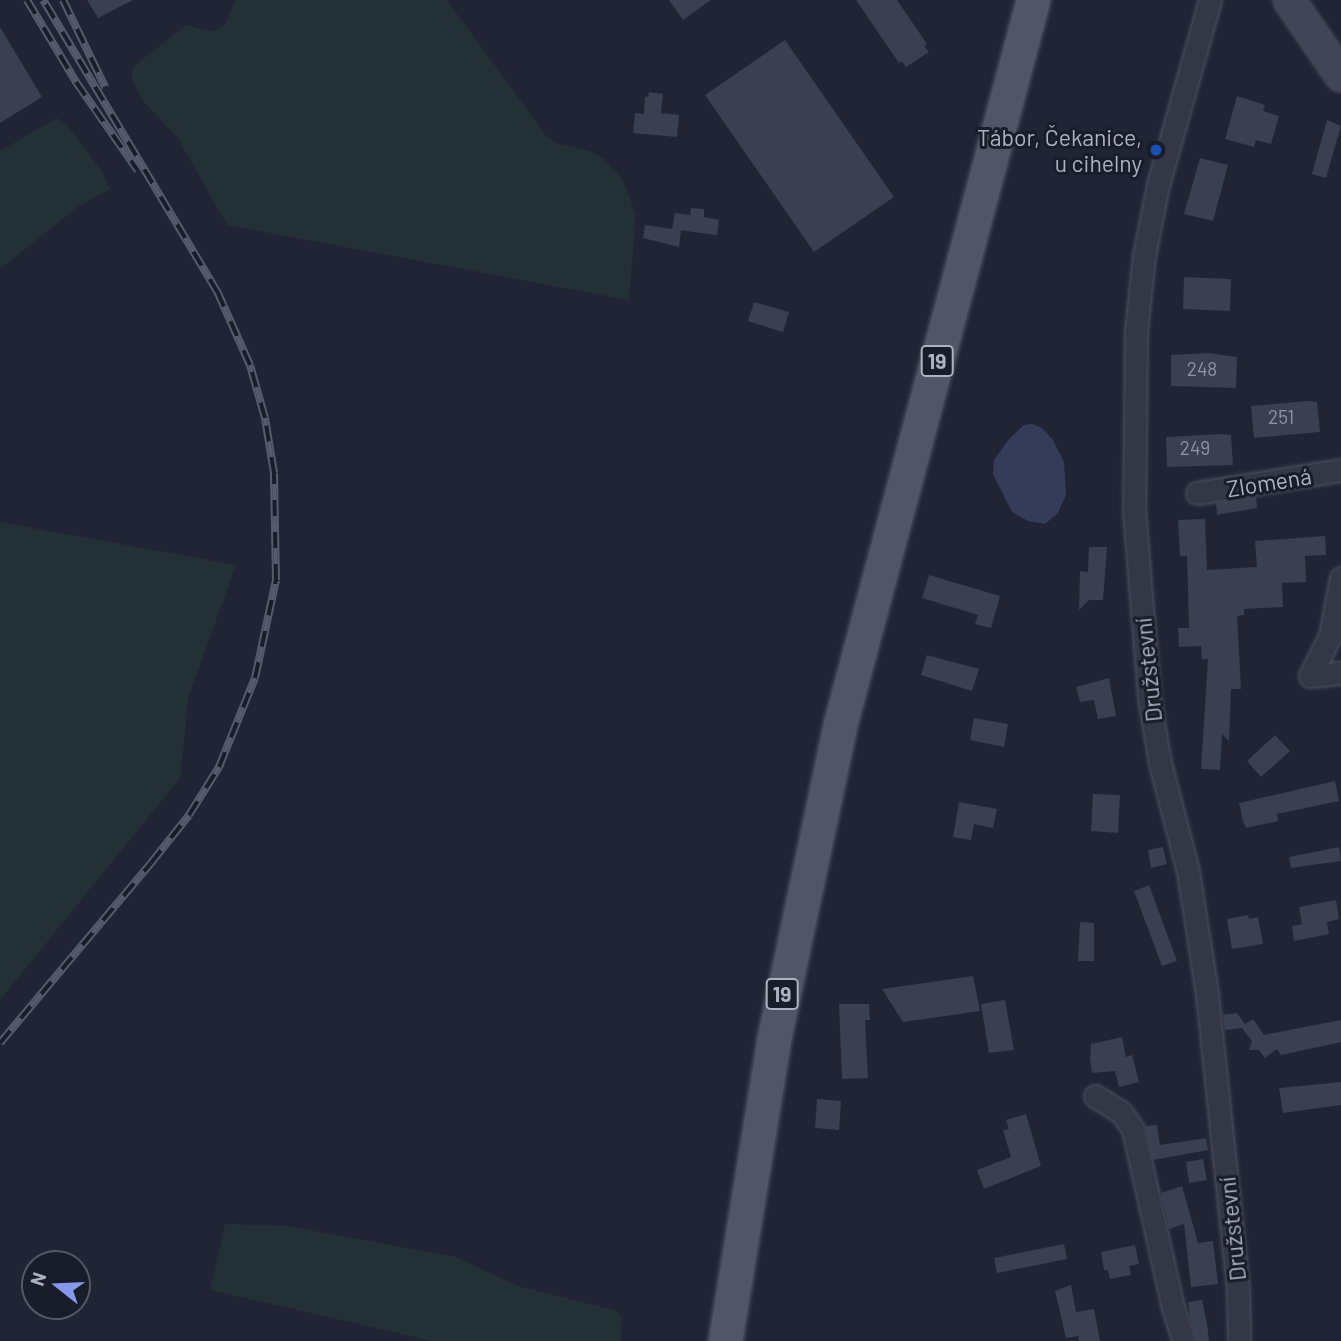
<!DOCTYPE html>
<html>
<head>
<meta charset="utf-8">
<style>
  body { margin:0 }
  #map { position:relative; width:1341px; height:1341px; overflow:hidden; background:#212434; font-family:Barlow,sans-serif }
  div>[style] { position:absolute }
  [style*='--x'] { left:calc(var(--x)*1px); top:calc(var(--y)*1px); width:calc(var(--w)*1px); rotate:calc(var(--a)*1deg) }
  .green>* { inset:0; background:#233136 }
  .water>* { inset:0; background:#353c5a }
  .building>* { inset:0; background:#3a3f51 }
  .roads { filter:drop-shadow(0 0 2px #4e5160) drop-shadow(0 0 2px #4e5160) }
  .street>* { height:21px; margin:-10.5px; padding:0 10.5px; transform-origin:10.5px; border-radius:10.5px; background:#343745 }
  .secondary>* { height:30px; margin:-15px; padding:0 15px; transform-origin:15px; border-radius:15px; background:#424557 }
  .primary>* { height:33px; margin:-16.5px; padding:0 16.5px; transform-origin:16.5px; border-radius:16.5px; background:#525565 }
  .rail>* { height:8px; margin-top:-4px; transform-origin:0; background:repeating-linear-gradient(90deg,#191c29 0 16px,#565a6b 0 32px); box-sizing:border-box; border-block:2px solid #565a6b }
  .dots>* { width:19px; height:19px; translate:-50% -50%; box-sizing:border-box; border:4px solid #191c29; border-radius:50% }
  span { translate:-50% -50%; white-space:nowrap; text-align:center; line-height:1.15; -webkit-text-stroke:6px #191c29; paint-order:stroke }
  .number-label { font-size:19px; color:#9194a6 }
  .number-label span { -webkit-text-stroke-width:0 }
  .shield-label span { padding:2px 5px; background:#191c29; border:2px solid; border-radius:5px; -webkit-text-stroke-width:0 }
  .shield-label { font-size:21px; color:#aeb1c2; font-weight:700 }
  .poi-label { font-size:23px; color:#aeb1c2 }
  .right { translate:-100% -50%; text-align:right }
  .street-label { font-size:23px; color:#aeb1c2 }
  .north { position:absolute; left:21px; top:1250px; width:70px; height:70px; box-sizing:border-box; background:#191c29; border:2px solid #555866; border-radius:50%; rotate:288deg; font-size:19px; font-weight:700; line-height:28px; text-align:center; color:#aeb1c2 }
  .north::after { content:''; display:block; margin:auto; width:24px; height:32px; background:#8697ee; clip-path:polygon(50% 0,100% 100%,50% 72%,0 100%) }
</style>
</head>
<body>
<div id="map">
  <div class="green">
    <i style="clip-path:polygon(235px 0,447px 0,547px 137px,556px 143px,590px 151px,604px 159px,621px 177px,636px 214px,629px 300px,227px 225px,178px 138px,143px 101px,131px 77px,133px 67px,186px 25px,209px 31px,218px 29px,226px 23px)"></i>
    <i style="clip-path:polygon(57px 118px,66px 124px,101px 170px,110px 189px,79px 206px,0 269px,0 151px)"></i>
    <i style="clip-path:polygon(0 522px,236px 565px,189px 695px,180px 778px,0 1000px)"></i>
    <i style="clip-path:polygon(225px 1224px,287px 1226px,456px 1257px,518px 1286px,614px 1310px,622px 1317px,621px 1341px,433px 1341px,210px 1290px)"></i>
  </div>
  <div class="water">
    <i style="clip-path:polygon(1032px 424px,1042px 428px,1053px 440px,1064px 462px,1066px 495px,1058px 513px,1045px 524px,1028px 521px,1012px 512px,993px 474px,994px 460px,1009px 439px,1024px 425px)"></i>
  </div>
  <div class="building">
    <i style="clip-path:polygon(87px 0,133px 0,98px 18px)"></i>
    <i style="clip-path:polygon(669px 0,711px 0,683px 20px)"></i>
    <i style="clip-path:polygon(856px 0,897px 0,927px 44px,924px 46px,929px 52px,906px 67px,902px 61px,899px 63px)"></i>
    <i style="clip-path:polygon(0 27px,42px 97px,0 123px)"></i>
    <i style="clip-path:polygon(785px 40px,894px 197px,814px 252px,705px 95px)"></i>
    <i style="clip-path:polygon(649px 92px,663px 94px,661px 113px,679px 115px,677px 137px,633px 133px,635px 113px,644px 114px,645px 96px,648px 97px)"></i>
    <i style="clip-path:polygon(1237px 96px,1265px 105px,1263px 111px,1279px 116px,1271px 144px,1256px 140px,1254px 147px,1225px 139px)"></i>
    <i style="clip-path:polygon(1327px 120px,1341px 126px,1326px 178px,1312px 174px)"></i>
    <i style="clip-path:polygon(1200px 158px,1228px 165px,1213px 221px,1184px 214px)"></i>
    <i style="clip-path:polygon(691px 208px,704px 209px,704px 217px,719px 220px,717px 235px,678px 230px,681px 230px,679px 247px,643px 238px,645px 225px,672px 229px,675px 213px,690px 215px)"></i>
    <i style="clip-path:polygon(1184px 277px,1231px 279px,1230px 311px,1183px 309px)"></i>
    <i style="clip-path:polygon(754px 302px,789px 312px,783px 332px,748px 321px)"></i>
    <i style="clip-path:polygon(1208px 353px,1237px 357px,1236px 388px,1171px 386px,1171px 355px)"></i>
    <i style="clip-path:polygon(1307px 401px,1317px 402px,1320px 432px,1254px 438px,1251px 406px)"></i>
    <i style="clip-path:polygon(1222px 434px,1231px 435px,1233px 465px,1167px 467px,1166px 437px)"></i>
    <i style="clip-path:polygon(1256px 497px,1257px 508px,1217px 515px,1216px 503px)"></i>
    <i style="clip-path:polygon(1205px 519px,1207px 570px,1257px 567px,1255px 541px,1325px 536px,1326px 555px,1305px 556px,1306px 582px,1282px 583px,1283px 607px,1244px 609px,1244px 615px,1237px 616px,1241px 689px,1231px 689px,1229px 741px,1222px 734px,1220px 770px,1201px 769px,1208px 659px,1202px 659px,1201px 646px,1179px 647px,1178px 628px,1189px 628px,1187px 556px,1180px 556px,1178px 520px)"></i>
    <i style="clip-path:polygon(1089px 547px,1107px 547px,1103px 600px,1089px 600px,1079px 610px,1080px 571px,1088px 572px)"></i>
    <i style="clip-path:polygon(929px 575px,1000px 596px,991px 628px,975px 624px,978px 615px,922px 598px)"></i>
    <i style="clip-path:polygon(927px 655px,979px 669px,972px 691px,921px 675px)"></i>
    <i style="clip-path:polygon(1109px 678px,1116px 716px,1098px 719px,1094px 700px,1080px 702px,1076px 687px)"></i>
    <i style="clip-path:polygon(974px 718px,1008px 724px,1004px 747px,970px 740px)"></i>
    <i style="clip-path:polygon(1275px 735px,1290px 751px,1261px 777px,1247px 761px)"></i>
    <i style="clip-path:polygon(1335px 781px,1339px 801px,1277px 814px,1278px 821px,1246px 828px,1243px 821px,1239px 803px)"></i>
    <i style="clip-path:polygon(1093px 794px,1120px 795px,1118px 833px,1091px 831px)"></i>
    <i style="clip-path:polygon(959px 802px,997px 809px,993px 828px,974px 824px,971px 840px,953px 837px)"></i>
    <i style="clip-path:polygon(1163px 847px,1167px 864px,1151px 868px,1148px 850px)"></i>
    <i style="clip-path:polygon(1339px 847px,1341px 861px,1291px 868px,1289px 857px)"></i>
    <i style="clip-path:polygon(1149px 885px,1177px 961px,1162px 966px,1134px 891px)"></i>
    <i style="clip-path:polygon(1336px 900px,1339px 919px,1327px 922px,1329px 934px,1294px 941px,1292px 926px,1302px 924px,1299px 907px)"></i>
    <i style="clip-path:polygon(1248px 915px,1249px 919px,1258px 917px,1263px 944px,1232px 949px,1227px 919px)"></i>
    <i style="clip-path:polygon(1080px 922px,1094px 923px,1094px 961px,1078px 961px)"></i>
    <i style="clip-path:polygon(973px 976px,980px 1011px,903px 1022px,882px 989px)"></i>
    <i style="clip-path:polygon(1005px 1000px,1014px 1050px,989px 1053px,981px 1004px)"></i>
    <i style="clip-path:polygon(839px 1004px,869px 1004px,870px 1020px,865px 1020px,868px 1078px,842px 1079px)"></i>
    <i style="clip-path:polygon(1237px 1013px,1245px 1024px,1253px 1019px,1264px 1035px,1341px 1020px,1341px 1042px,1281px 1055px,1277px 1049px,1265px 1058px,1259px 1050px,1249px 1050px,1252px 1041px,1242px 1028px,1225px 1030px,1223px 1015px)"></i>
    <i style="clip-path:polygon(1122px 1037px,1126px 1057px,1132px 1055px,1139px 1082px,1119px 1087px,1115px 1071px,1092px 1073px,1090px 1058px,1091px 1044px)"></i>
    <i style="clip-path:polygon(1341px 1082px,1341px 1105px,1283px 1113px,1279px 1088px)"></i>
    <i style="clip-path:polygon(817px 1099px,841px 1101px,839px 1130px,815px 1128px)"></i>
    <i style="clip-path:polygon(1026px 1114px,1041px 1166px,984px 1189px,977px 1170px,1011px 1157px,1003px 1130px,1009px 1129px,1006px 1120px)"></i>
    <i style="clip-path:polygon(1157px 1125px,1160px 1145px,1206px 1138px,1208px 1150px,1153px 1160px,1146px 1126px)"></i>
    <i style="clip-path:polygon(1203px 1159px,1207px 1180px,1189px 1183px,1186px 1162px)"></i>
    <i style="clip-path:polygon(1182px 1186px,1198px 1243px,1213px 1241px,1218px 1284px,1191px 1287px,1184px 1224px,1169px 1229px,1161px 1193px)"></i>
    <i style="clip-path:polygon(1064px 1244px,1067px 1259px,997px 1273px,994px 1258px)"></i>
    <i style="clip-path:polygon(1135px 1245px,1139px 1264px,1129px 1266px,1131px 1275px,1110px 1279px,1108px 1270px,1104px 1270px,1101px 1252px)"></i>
    <i style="clip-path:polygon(1071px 1285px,1076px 1312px,1094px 1309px,1100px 1341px,1079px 1341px,1078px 1336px,1066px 1338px,1055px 1291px)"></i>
    <i style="clip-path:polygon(1202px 1300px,1207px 1323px,1209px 1341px,1197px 1341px,1190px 1317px,1188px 1302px)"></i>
  </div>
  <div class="roads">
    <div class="street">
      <i style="--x:1210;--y:0;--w:192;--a:105.7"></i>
      <i style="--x:1158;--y:185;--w:72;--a:101.2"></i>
      <i style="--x:1144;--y:256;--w:75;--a:96.1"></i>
      <i style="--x:1136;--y:331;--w:179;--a:90.6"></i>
      <i style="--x:1134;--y:510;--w:189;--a:85.4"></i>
      <i style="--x:1149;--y:698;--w:66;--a:80.4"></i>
      <i style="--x:1160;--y:763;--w:112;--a:75.5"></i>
      <i style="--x:1188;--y:871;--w:124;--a:81.2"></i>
      <i style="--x:1207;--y:994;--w:296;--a:84"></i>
      <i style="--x:1238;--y:1288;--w:53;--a:88.9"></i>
      <i style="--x:1197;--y:493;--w:146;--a:-9.1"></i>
      <i style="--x:1310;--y:676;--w:45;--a:-63.4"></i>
      <i style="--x:1330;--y:636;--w:59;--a:-79.3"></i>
      <i style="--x:1310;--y:676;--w:31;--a:-6"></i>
      <i style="--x:1095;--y:1096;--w:31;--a:32"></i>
      <i style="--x:1121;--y:1112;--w:21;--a:55"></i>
      <i style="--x:1133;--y:1129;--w:183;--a:77.4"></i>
      <i style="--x:1173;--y:1308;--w:35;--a:72"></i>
    </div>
    <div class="secondary">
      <i style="--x:1289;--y:0;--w:92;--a:55.6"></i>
    </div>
    <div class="primary">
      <i style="--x:725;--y:1341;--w:302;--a:-80.8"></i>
      <i style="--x:773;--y:1043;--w:329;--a:-78.1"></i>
      <i style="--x:841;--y:721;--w:746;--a:-75.09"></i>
    </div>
  </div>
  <div class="rail">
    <i style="--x:27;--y:0;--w:96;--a:59.1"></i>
    <i style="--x:76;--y:82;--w:108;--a:55.1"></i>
    <i style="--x:63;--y:0;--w:97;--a:64.2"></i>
    <i style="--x:0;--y:1043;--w:235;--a:-50"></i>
    <i style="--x:151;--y:863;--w:61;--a:-51.6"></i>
    <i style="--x:189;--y:815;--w:57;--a:-58"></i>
    <i style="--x:219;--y:767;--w:96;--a:-68"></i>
    <i style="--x:255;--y:678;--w:100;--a:-77.9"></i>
    <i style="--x:276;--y:580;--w:107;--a:-91.1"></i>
    <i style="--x:274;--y:473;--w:56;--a:-99.3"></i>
    <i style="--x:265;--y:418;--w:55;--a:-105.8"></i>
    <i style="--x:250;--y:365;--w:79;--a:-114"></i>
    <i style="--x:218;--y:293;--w:341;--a:-120.8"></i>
  </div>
  <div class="dots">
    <i style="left:1156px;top:150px;background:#1a4fb4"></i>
  </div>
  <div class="number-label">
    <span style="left:1202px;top:369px">248</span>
    <span style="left:1281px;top:417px">251</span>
    <span style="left:1195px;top:448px">249</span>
  </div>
  <div class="shield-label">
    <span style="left:937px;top:361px">19</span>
    <span style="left:782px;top:994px">19</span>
  </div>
  <div class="poi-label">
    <span class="right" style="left:1142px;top:150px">Tábor, Čekanice,<br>u cihelny</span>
  </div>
  <div class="street-label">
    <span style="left:1269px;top:482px;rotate:-9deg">Zlomená</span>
    <span style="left:1148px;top:670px;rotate:-96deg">Družstevní</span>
    <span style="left:1232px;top:1229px;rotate:-96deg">Družstevní</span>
  </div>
  <div class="north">N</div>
</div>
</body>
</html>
